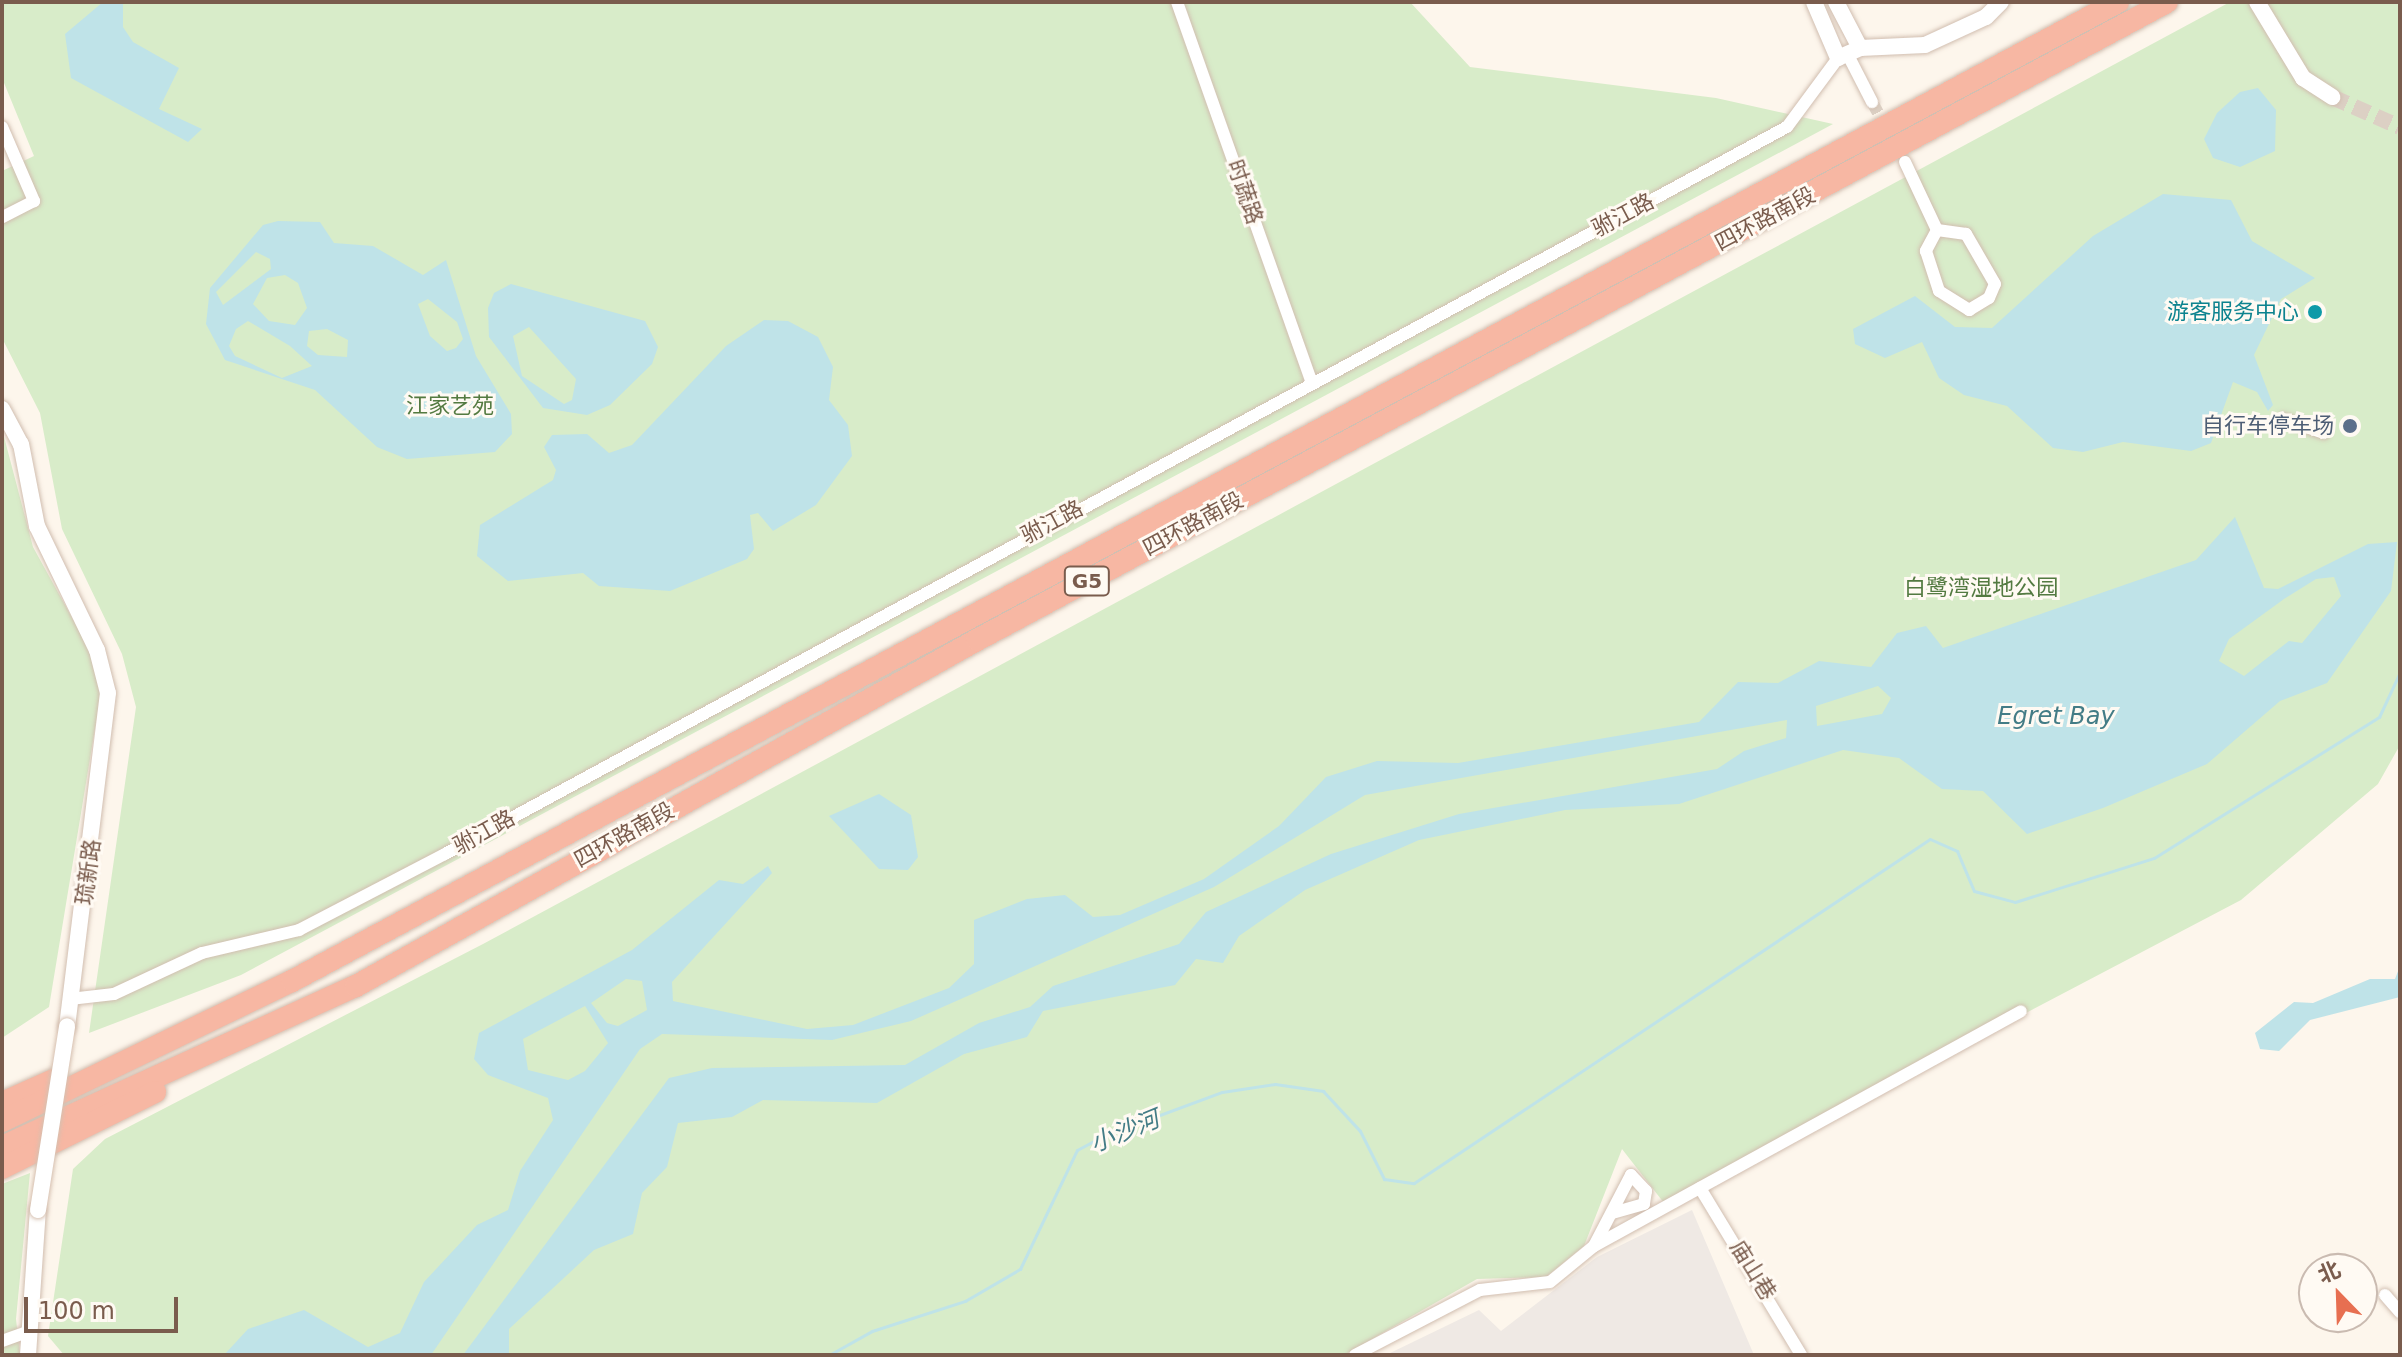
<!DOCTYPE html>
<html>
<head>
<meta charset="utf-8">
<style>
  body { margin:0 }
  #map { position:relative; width:2402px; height:1357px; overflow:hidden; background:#fdf6ec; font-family:"DejaVu Sans","Noto Sans SC",sans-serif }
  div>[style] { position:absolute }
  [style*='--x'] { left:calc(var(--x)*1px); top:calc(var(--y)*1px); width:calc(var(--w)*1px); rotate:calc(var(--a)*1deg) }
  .industrial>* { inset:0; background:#efe9e4 }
  .green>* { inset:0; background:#d8ecc9 }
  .water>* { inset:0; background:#bfe3e8 }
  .stream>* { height:3px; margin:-1.5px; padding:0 1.5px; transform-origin:1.5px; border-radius:1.5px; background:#bfe3e8 }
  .street-tunnel>* { height:12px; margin-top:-6px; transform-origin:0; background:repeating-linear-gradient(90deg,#dcd0c4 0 12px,transparent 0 18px) }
  .secondary-tunnel>* { height:16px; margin-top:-8px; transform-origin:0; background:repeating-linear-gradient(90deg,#dcd0c4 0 16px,transparent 0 24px) }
  .roads { filter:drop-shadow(0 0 2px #d1beb0) drop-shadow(0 0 2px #d1beb0) }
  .street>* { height:12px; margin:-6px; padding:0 6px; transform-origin:6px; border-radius:6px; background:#fff }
  .secondary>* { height:16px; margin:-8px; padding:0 8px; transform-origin:8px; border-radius:8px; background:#fff }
  .highway>* { height:22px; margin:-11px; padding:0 11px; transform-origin:11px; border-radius:11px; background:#f7b7a3 }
  .bridges { filter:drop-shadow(0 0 2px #d6c0b0) drop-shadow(0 0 2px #d6c0b0) }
  .secondary-bridge>* { height:16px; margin:-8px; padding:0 8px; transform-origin:8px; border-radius:8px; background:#fff }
  .dots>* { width:22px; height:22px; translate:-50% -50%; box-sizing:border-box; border:4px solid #fffaf3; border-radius:50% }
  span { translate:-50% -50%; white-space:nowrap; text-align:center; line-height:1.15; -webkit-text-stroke:6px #fffaf3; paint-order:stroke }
  .shield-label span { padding:2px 6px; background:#fffaf3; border:2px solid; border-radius:6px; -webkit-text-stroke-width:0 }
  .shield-label { font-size:20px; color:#7a5c4d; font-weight:700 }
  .street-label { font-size:22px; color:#7a5c4d }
  .culture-label { font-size:22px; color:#0d838f }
  .right { translate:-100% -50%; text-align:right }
  .park-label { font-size:22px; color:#537a41 }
  .service-label { font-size:22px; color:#4e5e75 }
  .water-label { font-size:24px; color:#437c86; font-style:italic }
  .frame { position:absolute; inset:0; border:4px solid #7a5c4d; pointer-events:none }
  .north { position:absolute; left:2298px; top:1253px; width:80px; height:80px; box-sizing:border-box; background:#fffaf3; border:2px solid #cabbb1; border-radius:50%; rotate:337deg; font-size:22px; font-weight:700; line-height:32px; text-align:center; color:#7a5c4d }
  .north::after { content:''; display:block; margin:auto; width:28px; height:36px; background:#e76f51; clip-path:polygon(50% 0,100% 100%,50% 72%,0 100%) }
  .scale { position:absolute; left:24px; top:1297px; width:154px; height:36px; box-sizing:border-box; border:4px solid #7a5c4d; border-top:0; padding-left:10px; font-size:24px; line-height:28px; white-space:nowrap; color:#7a5c4d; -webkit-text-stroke:6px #fffaf3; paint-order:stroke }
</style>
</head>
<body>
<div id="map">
  <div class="industrial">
    <i style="clip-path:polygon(1692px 1210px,1754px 1355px,1386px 1355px,1479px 1310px,1501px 1331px,1597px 1257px)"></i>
  </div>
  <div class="green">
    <i style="clip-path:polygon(2px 2px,1410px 2px,1470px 67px,1716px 98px,1833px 124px,241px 975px,89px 1033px,136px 707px,122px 654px,62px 529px,40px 413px,2px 338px,2px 171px,34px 156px,2px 78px)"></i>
    <i style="clip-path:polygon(2230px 2px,2400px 2px,2400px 745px,2378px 784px,2241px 900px,1664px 1203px,1622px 1149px,1584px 1246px,1546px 1277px,1477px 1279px,1344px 1355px,64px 1355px,48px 1336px,73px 1169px,105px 1139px,483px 944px)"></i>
    <i style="clip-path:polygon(2px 429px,33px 547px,91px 652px,101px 692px,49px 1007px,2px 1038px)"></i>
    <i style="clip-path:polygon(30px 1173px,16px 1319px,20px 1355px,2px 1355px,2px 1184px)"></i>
  </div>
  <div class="water">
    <i style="clip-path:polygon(103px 2px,123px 2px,123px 27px,133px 42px,179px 68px,159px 109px,202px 129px,188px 142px,71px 78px,65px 34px)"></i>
    <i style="clip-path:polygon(2258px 88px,2276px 110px,2275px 151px,2240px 167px,2213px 158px,2204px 139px,2217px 113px,2240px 92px)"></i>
    <i style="clip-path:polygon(2163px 194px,2231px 200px,2252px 241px,2315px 278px,2281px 299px,2254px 355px,2273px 405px,2268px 411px,2257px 392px,2233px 382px,2211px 443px,2191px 451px,2123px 442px,2083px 452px,2053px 448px,2007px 406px,1964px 395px,1939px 378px,1922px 342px,1885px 358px,1855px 344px,1853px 329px,1915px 296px,1955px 327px,1992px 328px,2093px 236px)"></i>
    <i style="clip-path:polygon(evenodd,278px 221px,320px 222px,334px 243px,373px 246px,423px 275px,446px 260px,476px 356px,511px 414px,512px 434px,495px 452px,407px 459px,377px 447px,315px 390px,225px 360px,206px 324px,210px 288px,263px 225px,278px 221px,256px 252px,270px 259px,271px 269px,223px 305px,216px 292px,256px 252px,278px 221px,285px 275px,298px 283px,307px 308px,295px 325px,269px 321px,253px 304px,267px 278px,285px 275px,278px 221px,428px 299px,457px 322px,463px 339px,456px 348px,447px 351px,430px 336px,418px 304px,428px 299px,278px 221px,248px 321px,290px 346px,312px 366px,282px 378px,235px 356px,229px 346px,236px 329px,248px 321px,278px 221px,327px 329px,348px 340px,347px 357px,318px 355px,307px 346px,309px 331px,327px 329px)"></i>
    <i style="clip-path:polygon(evenodd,511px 284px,645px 321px,658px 347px,652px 364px,610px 405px,587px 415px,543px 408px,489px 337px,488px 308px,494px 293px,511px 284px,529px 327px,576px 379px,572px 400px,564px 404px,522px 376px,513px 336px,529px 327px)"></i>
    <i style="clip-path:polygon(764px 320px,788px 321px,818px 337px,833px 367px,829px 400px,848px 425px,852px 456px,816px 505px,773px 531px,758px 513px,750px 515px,754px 549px,747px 559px,670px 591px,599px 586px,583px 573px,508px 581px,477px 556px,480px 525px,553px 480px,556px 470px,544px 447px,552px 435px,587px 434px,609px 453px,632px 445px,726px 346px)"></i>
    <i style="clip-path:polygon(evenodd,2235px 517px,2264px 588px,2278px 589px,2368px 544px,2397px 542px,2391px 591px,2327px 683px,2280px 701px,2207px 764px,2103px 808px,2027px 834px,1983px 791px,1942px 789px,1899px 758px,1843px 750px,1679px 804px,1565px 810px,1419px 840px,1305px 890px,1239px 936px,1223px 963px,1196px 959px,1175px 985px,1043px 1011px,1027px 1037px,964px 1054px,877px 1103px,763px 1100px,732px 1117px,678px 1123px,667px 1167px,642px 1193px,633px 1234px,594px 1250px,509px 1329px,509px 1355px,463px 1355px,669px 1078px,712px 1068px,905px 1065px,979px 1023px,1030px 1007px,1053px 986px,1179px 944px,1206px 912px,1331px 854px,1459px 814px,1717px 769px,1744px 751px,1786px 738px,1787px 720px,1365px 795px,1214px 887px,911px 1021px,832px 1040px,662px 1034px,640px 1049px,431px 1355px,224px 1355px,248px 1329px,304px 1310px,368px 1347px,400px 1333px,424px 1282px,477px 1225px,508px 1210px,520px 1171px,553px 1120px,548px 1098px,488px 1075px,474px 1059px,479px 1033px,632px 950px,719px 880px,743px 884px,768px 866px,772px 873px,672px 982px,673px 1001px,807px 1029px,853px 1025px,949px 988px,974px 964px,974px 920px,1027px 899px,1065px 895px,1093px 917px,1120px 915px,1204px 879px,1279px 826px,1326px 777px,1377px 761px,1458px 763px,1699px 722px,1738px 682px,1778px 683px,1819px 661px,1871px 667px,1897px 633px,1926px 626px,1943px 648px,2196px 560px,2235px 517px,2334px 577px,2341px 596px,2302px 643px,2289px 641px,2244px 676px,2219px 661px,2229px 639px,2284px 599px,2316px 579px,2334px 577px,2235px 517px,1878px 686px,1891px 698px,1882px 714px,1817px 726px,1816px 706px,1878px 686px,2235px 517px,626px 979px,642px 981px,647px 1010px,618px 1026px,607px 1023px,591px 1003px,626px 979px,2235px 517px,585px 1006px,608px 1043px,585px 1071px,568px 1080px,528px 1070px,523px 1039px,585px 1006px)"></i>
    <i style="clip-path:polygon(879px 794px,911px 815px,918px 857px,908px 870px,879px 869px,829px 816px)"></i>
    <i style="clip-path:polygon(2400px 966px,2400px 997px,2310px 1020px,2279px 1051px,2260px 1049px,2255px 1033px,2294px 1002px,2313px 1003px,2370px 979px,2395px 979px)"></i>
  </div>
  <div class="stream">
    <i style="--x:829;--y:1355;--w:49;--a:-29.2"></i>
    <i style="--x:872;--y:1331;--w:98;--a:-17.9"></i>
    <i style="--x:965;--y:1301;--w:64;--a:-30.2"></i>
    <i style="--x:1020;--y:1269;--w:132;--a:-64.4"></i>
    <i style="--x:1077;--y:1150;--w:30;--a:-28"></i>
    <i style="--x:1103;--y:1136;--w:127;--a:-20.3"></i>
    <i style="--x:1222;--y:1092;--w:54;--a:-8.6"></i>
    <i style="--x:1275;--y:1084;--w:49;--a:8.3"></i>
    <i style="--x:1323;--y:1091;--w:54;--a:47.2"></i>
    <i style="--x:1360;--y:1131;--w:54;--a:63.4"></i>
    <i style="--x:1384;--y:1179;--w:30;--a:8"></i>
    <i style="--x:1414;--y:1183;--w:620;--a:-33.69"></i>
    <i style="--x:1930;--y:839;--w:30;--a:24"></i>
    <i style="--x:1957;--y:851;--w:43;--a:67"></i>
    <i style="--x:1974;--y:891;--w:42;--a:15"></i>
    <i style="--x:2015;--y:902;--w:146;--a:-17.6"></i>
    <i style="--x:2154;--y:858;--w:266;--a:-32.1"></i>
    <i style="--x:2379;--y:717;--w:50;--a:-65"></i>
  </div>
  <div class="street-tunnel">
    <i style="--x:1872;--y:102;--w:33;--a:61"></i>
  </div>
  <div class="secondary-tunnel">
    <i style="--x:2332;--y:97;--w:74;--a:23.8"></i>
  </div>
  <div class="roads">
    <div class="street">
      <i style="--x:1177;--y:2;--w:404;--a:70.5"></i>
      <i style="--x:1848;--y:55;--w:53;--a:62.9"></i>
      <i style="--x:2;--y:127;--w:81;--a:66.6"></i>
      <i style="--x:34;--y:201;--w:36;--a:153"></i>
      <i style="--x:1905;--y:162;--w:75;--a:64.8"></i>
      <i style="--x:1937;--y:230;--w:24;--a:118"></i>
      <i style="--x:1926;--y:251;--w:42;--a:72"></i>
      <i style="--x:1939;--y:291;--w:36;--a:32"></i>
      <i style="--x:1969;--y:310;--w:23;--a:-31"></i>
      <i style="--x:1989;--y:298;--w:15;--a:-67"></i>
      <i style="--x:1995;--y:284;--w:58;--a:-120.1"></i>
      <i style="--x:1966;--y:234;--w:29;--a:-172"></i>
      <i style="--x:2283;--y:419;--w:43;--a:18.9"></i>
      <i style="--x:70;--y:999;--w:44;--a:-6.5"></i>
      <i style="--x:114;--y:994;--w:97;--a:-25"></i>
      <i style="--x:202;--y:953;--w:100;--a:-13.3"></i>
      <i style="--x:299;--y:930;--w:165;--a:-27.5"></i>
      <i style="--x:445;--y:854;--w:1526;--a:-28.45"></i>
      <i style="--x:1787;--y:127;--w:86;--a:-53.5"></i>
      <i style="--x:1700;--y:1188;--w:195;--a:58.8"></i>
      <i style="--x:1594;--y:1246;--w:80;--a:-62.5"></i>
      <i style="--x:1631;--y:1175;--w:22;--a:47"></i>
      <i style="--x:1646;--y:1191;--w:13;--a:99"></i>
      <i style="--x:1644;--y:1204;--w:32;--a:164"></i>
      <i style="--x:2385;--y:1295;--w:23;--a:49"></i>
      <i style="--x:2;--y:1341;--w:27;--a:-20"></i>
      <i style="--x:1355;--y:1355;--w:141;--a:-27.5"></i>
      <i style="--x:1480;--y:1290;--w:70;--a:-6.5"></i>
      <i style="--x:1550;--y:1282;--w:57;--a:-39.3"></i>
      <i style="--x:1594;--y:1246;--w:487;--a:-28.8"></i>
    </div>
    <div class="secondary">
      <i style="--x:1814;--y:2;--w:61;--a:66.8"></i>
      <i style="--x:1838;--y:58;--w:24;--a:-24"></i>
      <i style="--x:1860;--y:48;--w:65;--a:-2.6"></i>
      <i style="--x:1925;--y:45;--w:67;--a:-24.7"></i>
      <i style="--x:1986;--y:17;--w:21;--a:-45"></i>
      <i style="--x:1836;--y:2;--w:52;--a:62.4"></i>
      <i style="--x:2257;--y:2;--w:89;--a:58.8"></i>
      <i style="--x:2303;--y:78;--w:35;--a:33"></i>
      <i style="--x:2;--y:409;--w:40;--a:62"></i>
      <i style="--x:21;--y:444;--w:84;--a:79"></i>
      <i style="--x:37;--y:526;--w:138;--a:64.2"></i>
      <i style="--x:97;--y:650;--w:44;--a:75.7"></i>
      <i style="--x:108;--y:693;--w:336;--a:97"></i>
      <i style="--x:28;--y:1355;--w:145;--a:-86.1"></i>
    </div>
    <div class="highway">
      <i style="--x:2;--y:1103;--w:57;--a:-23.9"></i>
      <i style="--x:2;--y:1121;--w:322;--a:-25.8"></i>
      <i style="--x:292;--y:981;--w:2072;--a:-28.2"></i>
      <i style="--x:2;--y:1147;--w:389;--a:-24.5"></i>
      <i style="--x:356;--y:986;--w:711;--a:-29.13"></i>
      <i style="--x:977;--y:640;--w:1350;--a:-28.2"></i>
      <i style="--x:2;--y:1168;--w:171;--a:-26.4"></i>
    </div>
  </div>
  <div class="bridges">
    <div class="secondary-bridge">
      <i style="--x:38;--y:1210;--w:186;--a:-81"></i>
    </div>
  </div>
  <div class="dots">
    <i style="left:2315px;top:312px;background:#0f9aa8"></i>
    <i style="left:2350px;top:426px;background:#5c6f8a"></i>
  </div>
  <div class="shield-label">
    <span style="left:1087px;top:581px">G5</span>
  </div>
  <div class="street-label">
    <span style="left:1245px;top:192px;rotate:71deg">时蔬路</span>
    <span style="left:1623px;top:215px;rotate:-28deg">驸江路</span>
    <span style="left:1765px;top:219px;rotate:-28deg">四环路南段</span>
    <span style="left:1052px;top:522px;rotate:-28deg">驸江路</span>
    <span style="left:1193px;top:524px;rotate:-28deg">四环路南段</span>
    <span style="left:484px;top:832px;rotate:-29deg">驸江路</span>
    <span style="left:624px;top:835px;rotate:-29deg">四环路南段</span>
    <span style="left:88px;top:872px;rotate:-82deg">琉新路</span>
    <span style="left:1753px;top:1270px;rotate:58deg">庙山巷</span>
  </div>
  <div class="culture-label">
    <span class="right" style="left:2299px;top:312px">游客服务中心</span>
  </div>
  <div class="park-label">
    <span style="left:450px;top:406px">江家艺苑</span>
    <span style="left:1981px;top:588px">白鹭湾湿地公园</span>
  </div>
  <div class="service-label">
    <span class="right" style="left:2334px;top:426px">自行车停车场</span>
  </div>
  <div class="water-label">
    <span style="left:2056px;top:717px">Egret Bay</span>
    <span style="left:1125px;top:1132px;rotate:-22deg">小沙河</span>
  </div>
  <div class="frame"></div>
  <div class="north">北</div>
  <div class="scale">100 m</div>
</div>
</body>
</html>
